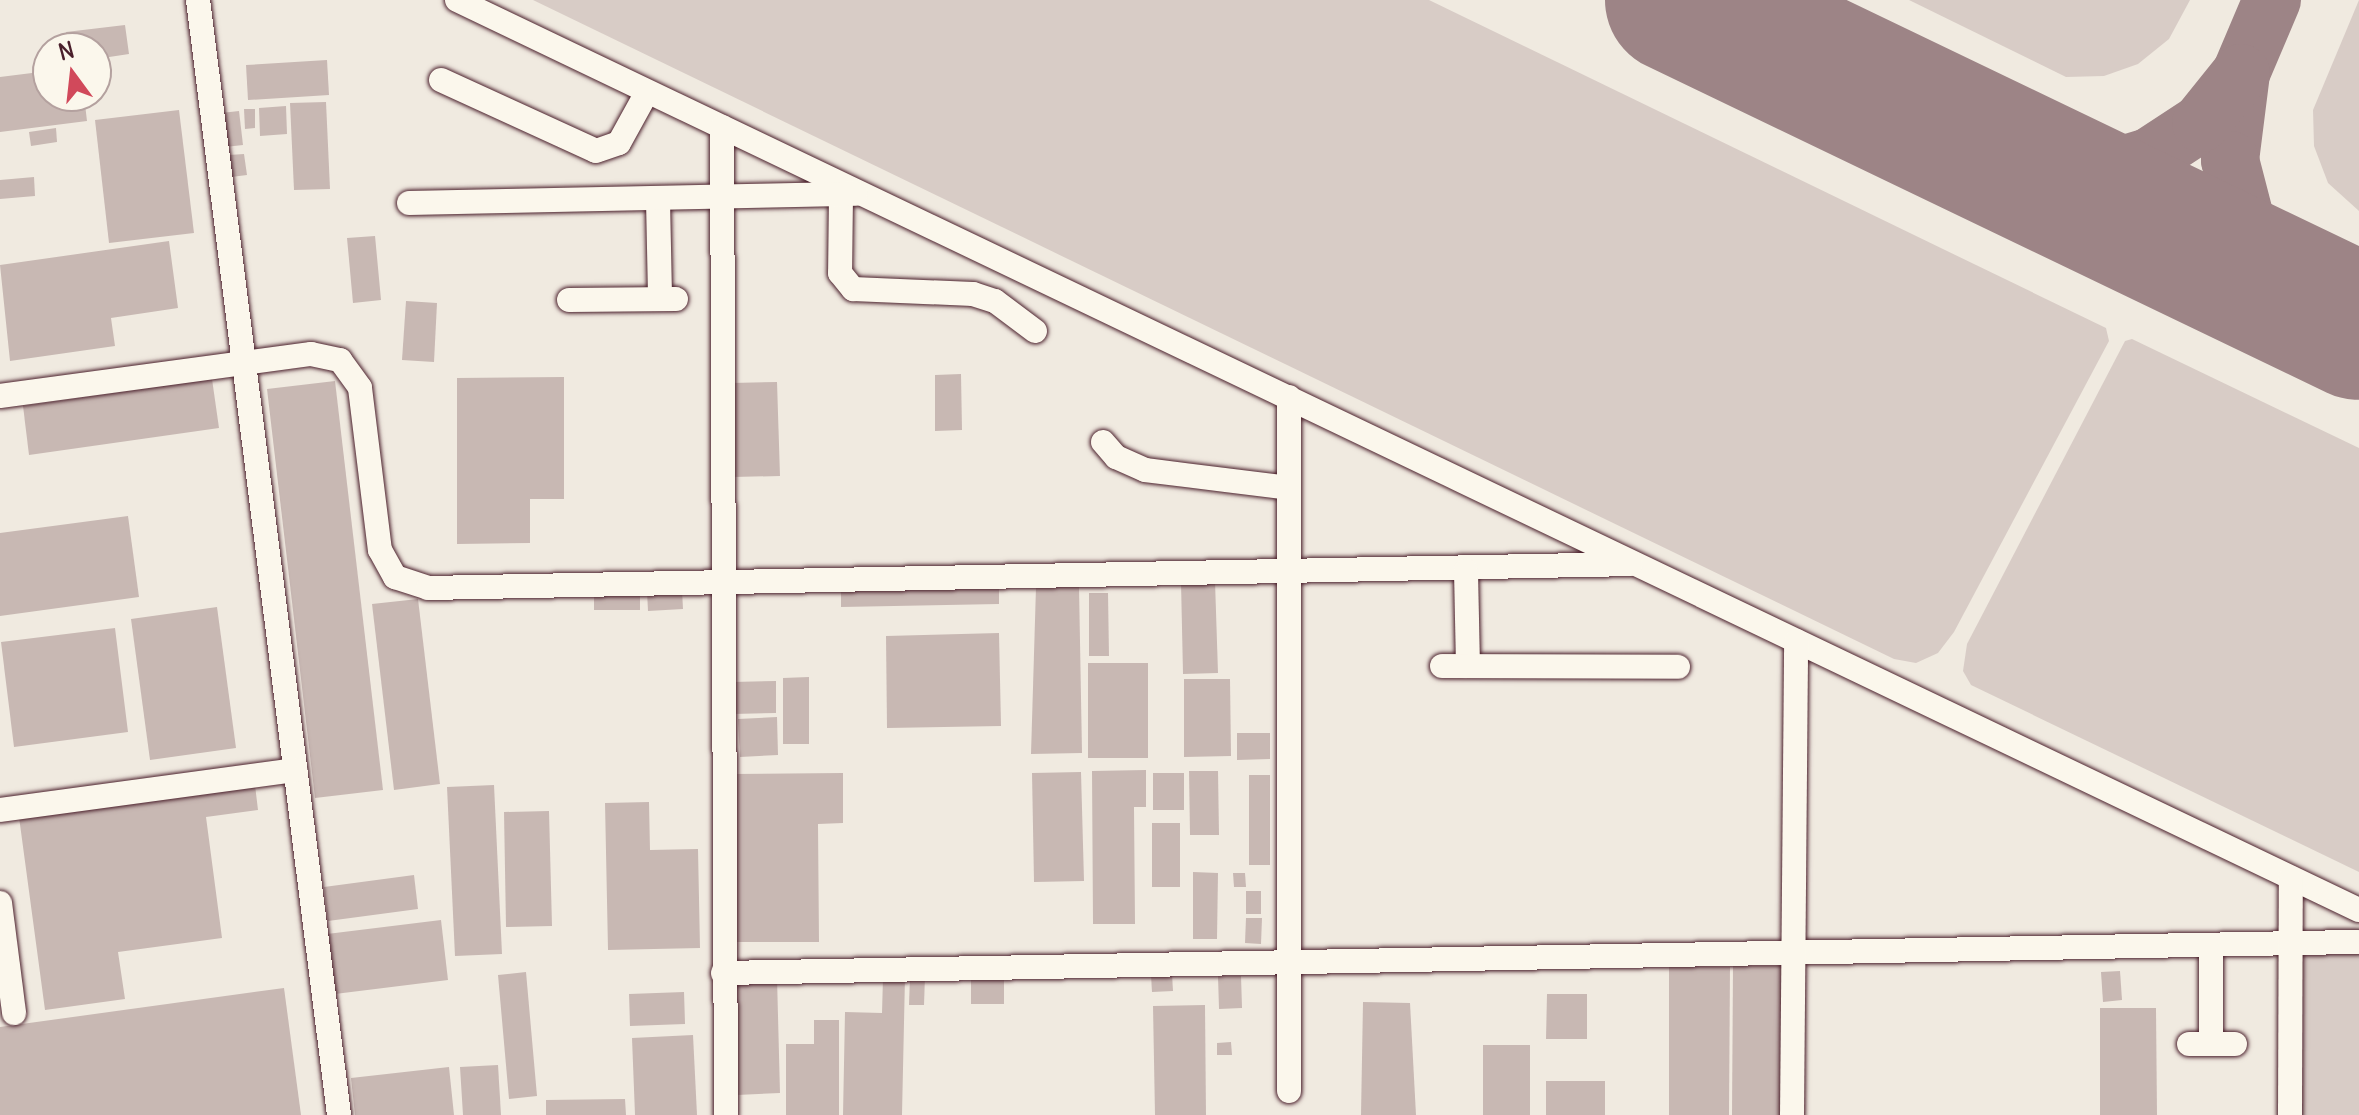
<!DOCTYPE html>
<html>
<head>
<meta charset="utf-8">
<style>
  body { margin:0 }
  #map { position:relative; width:2359px; height:1115px; overflow:hidden; background:#f0eae0; font-family:Delius,sans-serif }
  div>[style] { position:absolute }
  [style*='--x'] { left:calc(var(--x)*1px); top:calc(var(--y)*1px); width:calc(var(--w)*1px); rotate:calc(var(--a)*1deg) }
  .green>* { inset:0; background:#d8ccc6 }
  .taxiway>* { height:58px; margin:-29px; padding:0 29px; transform-origin:29px; border-radius:29px; background:#9d8486 }
  .runway>* { height:146px; margin:-73px; padding:0 73px; transform-origin:73px; border-radius:73px; background:#9d8486 }
  .building>* { inset:0; background:#c8b8b3 }
  .roads { filter:drop-shadow(0 0 2px #4a1f2b) drop-shadow(0 0 2px #4a1f2b) }
  .minor>* { height:24px; margin:-12px; padding:0 12px; transform-origin:12px; border-radius:12px; background:#fbf7ec }
  span { translate:-50% -50%; white-space:nowrap; text-align:center; line-height:1.15; -webkit-text-stroke:8px #fbf7ec; paint-order:stroke }
  .north { position:absolute; left:32px; top:32px; width:80px; height:80px; box-sizing:border-box; background:#fbf7ec; border:2px solid #b4a19f; border-radius:50%; rotate:345deg; font-size:22px; font-weight:700; line-height:32px; text-align:center; color:#4a1f2b }
  .north::after { content:''; display:block; margin:auto; width:28px; height:36px; background:#d1495b; clip-path:polygon(50% 0,100% 100%,50% 72%,0 100%) }
</style>
</head>
<body>
<div id="map">
  <div class="green">
    <i style="clip-path:polygon(533px 0,1429px 0,2106px 328px,2109px 341px,1954px 632px,1938px 653px,1916px 663px,1894px 659px)"></i>
    <i style="clip-path:polygon(1909px 0,2190px 0,2169px 39px,2138px 64px,2104px 76px,2066px 77px)"></i>
    <i style="clip-path:polygon(2359px 0,2359px 211px,2328px 183px,2314px 146px,2313px 110px)"></i>
    <i style="clip-path:polygon(2132px 339px,2359px 448px,2359px 872px,1971px 685px,1963px 671px,1967px 644px,2125px 341px)"></i>
    <i style="clip-path:polygon(2359px 952px,2359px 1115px,2302px 1115px,2299px 954px)"></i>
  </div>
  <div class="taxiway">
    <i style="--x:2272;--y:0;--w:79;--a:113"></i>
    <i style="--x:2241;--y:73;--w:88;--a:97.2"></i>
    <i style="--x:2230;--y:160;--w:84;--a:75.5"></i>
    <i style="--x:2251;--y:241;--w:72;--a:50.6"></i>
    <i style="--x:2037;--y:172;--w:52;--a:3.3"></i>
    <i style="--x:2089;--y:175;--w:63;--a:-16.7"></i>
    <i style="--x:2149;--y:157;--w:62;--a:-33.2"></i>
    <i style="--x:2201;--y:123;--w:64;--a:-51.3"></i>
  </div>
  <div class="runway">
    <i style="--x:1678;--y:0;--w:755;--a:25.65"></i>
  </div>
  <div class="building">
    <i style="clip-path:polygon(125px 25px,129px 54px,96px 59px,96px 48px,69px 48px,66px 32px)"></i>
    <i style="clip-path:polygon(327px 60px,329px 95px,248px 100px,246px 65px)"></i>
    <i style="clip-path:polygon(48px 71px,48px 96px,84px 96px,87px 121px,0 132px,0 77px)"></i>
    <i style="clip-path:polygon(326px 102px,330px 189px,294px 190px,290px 103px)"></i>
    <i style="clip-path:polygon(286px 106px,287px 134px,260px 136px,259px 108px)"></i>
    <i style="clip-path:polygon(244px 109px,255px 109px,255px 128px,245px 129px)"></i>
    <i style="clip-path:polygon(179px 110px,194px 233px,109px 243px,95px 120px)"></i>
    <i style="clip-path:polygon(239px 111px,243px 145px,225px 147px,221px 113px)"></i>
    <i style="clip-path:polygon(56px 128px,57px 142px,31px 146px,29px 132px)"></i>
    <i style="clip-path:polygon(244px 154px,247px 175px,231px 177px,229px 155px)"></i>
    <i style="clip-path:polygon(34px 177px,35px 196px,0 199px,0 180px)"></i>
    <i style="clip-path:polygon(375px 236px,381px 300px,353px 303px,347px 238px)"></i>
    <i style="clip-path:polygon(169px 241px,178px 308px,111px 318px,115px 346px,10px 361px,0 265px)"></i>
    <i style="clip-path:polygon(406px 301px,437px 303px,434px 362px,402px 360px)"></i>
    <i style="clip-path:polygon(961px 374px,962px 430px,935px 431px,935px 375px)"></i>
    <i style="clip-path:polygon(564px 377px,564px 499px,530px 499px,530px 543px,457px 544px,457px 378px)"></i>
    <i style="clip-path:polygon(212px 379px,219px 428px,29px 455px,23px 406px)"></i>
    <i style="clip-path:polygon(335px 381px,383px 790px,315px 798px,267px 389px)"></i>
    <i style="clip-path:polygon(777px 382px,780px 476px,733px 477px,731px 383px)"></i>
    <i style="clip-path:polygon(128px 516px,139px 597px,0 616px,0 533px)"></i>
    <i style="clip-path:polygon(1215px 581px,1218px 673px,1183px 674px,1181px 582px)"></i>
    <i style="clip-path:polygon(999px 585px,999px 604px,841px 607px,841px 589px)"></i>
    <i style="clip-path:polygon(1079px 586px,1082px 753px,1031px 754px,1036px 587px)"></i>
    <i style="clip-path:polygon(640px 590px,640px 610px,594px 610px,594px 591px)"></i>
    <i style="clip-path:polygon(682px 590px,683px 609px,648px 611px,647px 591px)"></i>
    <i style="clip-path:polygon(1089px 593px,1108px 593px,1109px 656px,1089px 656px)"></i>
    <i style="clip-path:polygon(418px 599px,440px 784px,394px 790px,372px 604px)"></i>
    <i style="clip-path:polygon(217px 607px,236px 748px,150px 760px,131px 619px)"></i>
    <i style="clip-path:polygon(115px 628px,128px 732px,14px 747px,1px 642px)"></i>
    <i style="clip-path:polygon(999px 633px,1001px 726px,887px 728px,886px 636px)"></i>
    <i style="clip-path:polygon(1088px 663px,1148px 663px,1148px 758px,1088px 758px)"></i>
    <i style="clip-path:polygon(809px 677px,809px 744px,783px 744px,783px 678px)"></i>
    <i style="clip-path:polygon(1184px 679px,1230px 679px,1231px 756px,1184px 757px)"></i>
    <i style="clip-path:polygon(776px 681px,776px 713px,733px 714px,732px 682px)"></i>
    <i style="clip-path:polygon(777px 717px,778px 755px,740px 757px,738px 719px)"></i>
    <i style="clip-path:polygon(1237px 733px,1270px 733px,1270px 759px,1237px 760px)"></i>
    <i style="clip-path:polygon(1146px 770px,1146px 807px,1134px 807px,1135px 924px,1093px 924px,1092px 771px)"></i>
    <i style="clip-path:polygon(1189px 771px,1218px 771px,1219px 835px,1190px 835px)"></i>
    <i style="clip-path:polygon(1081px 772px,1084px 881px,1034px 882px,1032px 773px)"></i>
    <i style="clip-path:polygon(843px 773px,843px 823px,818px 824px,819px 942px,734px 942px,732px 774px)"></i>
    <i style="clip-path:polygon(1153px 773px,1184px 773px,1184px 810px,1153px 810px)"></i>
    <i style="clip-path:polygon(1249px 775px,1270px 775px,1270px 865px,1249px 865px)"></i>
    <i style="clip-path:polygon(255px 785px,258px 810px,206px 817px,222px 938px,118px 952px,125px 999px,45px 1010px,19px 817px)"></i>
    <i style="clip-path:polygon(494px 785px,502px 954px,455px 956px,447px 787px)"></i>
    <i style="clip-path:polygon(649px 802px,650px 850px,698px 849px,700px 948px,608px 950px,605px 803px)"></i>
    <i style="clip-path:polygon(549px 811px,552px 926px,506px 927px,504px 812px)"></i>
    <i style="clip-path:polygon(1152px 823px,1180px 823px,1180px 887px,1152px 887px)"></i>
    <i style="clip-path:polygon(1193px 872px,1218px 873px,1217px 939px,1193px 939px)"></i>
    <i style="clip-path:polygon(1233px 873px,1245px 873px,1246px 887px,1234px 887px)"></i>
    <i style="clip-path:polygon(414px 875px,418px 909px,328px 921px,324px 887px)"></i>
    <i style="clip-path:polygon(1246px 891px,1261px 891px,1261px 914px,1246px 914px)"></i>
    <i style="clip-path:polygon(1246px 918px,1262px 918px,1261px 944px,1245px 943px)"></i>
    <i style="clip-path:polygon(441px 920px,448px 980px,335px 994px,327px 934px)"></i>
    <i style="clip-path:polygon(1669px 966px,1730px 967px,1729px 1115px,1669px 1115px)"></i>
    <i style="clip-path:polygon(1733px 966px,1789px 966px,1788px 1115px,1732px 1115px)"></i>
    <i style="clip-path:polygon(2120px 971px,2122px 1000px,2103px 1002px,2101px 972px)"></i>
    <i style="clip-path:polygon(526px 972px,537px 1096px,509px 1099px,498px 975px)"></i>
    <i style="clip-path:polygon(1172px 974px,1173px 991px,1152px 992px,1151px 975px)"></i>
    <i style="clip-path:polygon(910px 976px,925px 976px,924px 1005px,909px 1005px)"></i>
    <i style="clip-path:polygon(1218px 976px,1241px 976px,1242px 1008px,1219px 1009px)"></i>
    <i style="clip-path:polygon(777px 977px,780px 1093px,737px 1095px,734px 979px)"></i>
    <i style="clip-path:polygon(883px 977px,905px 977px,902px 1115px,843px 1115px,845px 1012px,882px 1013px)"></i>
    <i style="clip-path:polygon(971px 977px,1004px 977px,1004px 1004px,971px 1004px)"></i>
    <i style="clip-path:polygon(284px 988px,301px 1115px,0 1115px,0 1027px)"></i>
    <i style="clip-path:polygon(684px 992px,685px 1024px,630px 1026px,629px 994px)"></i>
    <i style="clip-path:polygon(1547px 994px,1587px 994px,1587px 1039px,1546px 1039px)"></i>
    <i style="clip-path:polygon(1363px 1002px,1410px 1003px,1416px 1115px,1361px 1115px)"></i>
    <i style="clip-path:polygon(1205px 1005px,1206px 1115px,1155px 1115px,1153px 1006px)"></i>
    <i style="clip-path:polygon(2100px 1008px,2156px 1008px,2157px 1115px,2100px 1115px)"></i>
    <i style="clip-path:polygon(814px 1020px,839px 1020px,839px 1115px,786px 1115px,786px 1044px,814px 1044px)"></i>
    <i style="clip-path:polygon(693px 1035px,697px 1115px,635px 1115px,632px 1038px)"></i>
    <i style="clip-path:polygon(1231px 1042px,1232px 1055px,1217px 1055px,1217px 1043px)"></i>
    <i style="clip-path:polygon(1483px 1045px,1530px 1045px,1530px 1115px,1483px 1115px)"></i>
    <i style="clip-path:polygon(498px 1065px,501px 1115px,463px 1115px,460px 1067px)"></i>
    <i style="clip-path:polygon(449px 1067px,454px 1115px,355px 1115px,351px 1078px)"></i>
    <i style="clip-path:polygon(1546px 1081px,1605px 1081px,1605px 1115px,1546px 1115px)"></i>
    <i style="clip-path:polygon(625px 1099px,626px 1115px,546px 1115px,546px 1100px)"></i>
  </div>
  <div class="roads">
    <div class="minor">
      <i style="--x:198;--y:0;--w:1124;--a:82.79"></i>
      <i style="--x:457;--y:0;--w:2108;--a:25.57"></i>
      <i style="--x:441;--y:80;--w:170;--a:24.6"></i>
      <i style="--x:596;--y:151;--w:24;--a:-19"></i>
      <i style="--x:619;--y:143;--w:58;--a:-61.2"></i>
      <i style="--x:722;--y:127;--w:988;--a:89.77"></i>
      <i style="--x:841;--y:196;--w:77;--a:90.7"></i>
      <i style="--x:840;--y:273;--w:21;--a:51"></i>
      <i style="--x:853;--y:289;--w:120;--a:2.4"></i>
      <i style="--x:973;--y:294;--w:23;--a:18"></i>
      <i style="--x:995;--y:301;--w:50;--a:36.9"></i>
      <i style="--x:658;--y:200;--w:99;--a:88.8"></i>
      <i style="--x:409;--y:203;--w:447;--a:-1.2"></i>
      <i style="--x:569;--y:300;--w:107;--a:-0.5"></i>
      <i style="--x:0;--y:396;--w:314;--a:-7.7"></i>
      <i style="--x:311;--y:354;--w:30;--a:12"></i>
      <i style="--x:340;--y:360;--w:34;--a:54"></i>
      <i style="--x:360;--y:388;--w:163;--a:83"></i>
      <i style="--x:380;--y:550;--w:31;--a:61"></i>
      <i style="--x:395;--y:577;--w:35;--a:18"></i>
      <i style="--x:428;--y:588;--w:1203;--a:-1.14"></i>
      <i style="--x:1103;--y:442;--w:20;--a:49"></i>
      <i style="--x:1116;--y:457;--w:32;--a:24"></i>
      <i style="--x:1145;--y:470;--w:145;--a:7.1"></i>
      <i style="--x:1466;--y:571;--w:95;--a:88.8"></i>
      <i style="--x:1442;--y:666;--w:236;--a:0.2"></i>
      <i style="--x:0;--y:810;--w:298;--a:-7.7"></i>
      <i style="--x:0;--y:903;--w:111;--a:82.7"></i>
      <i style="--x:723;--y:973;--w:1636;--a:-1.09"></i>
      <i style="--x:2189;--y:1044;--w:46;--a:0"></i>
      <i style="--x:2211;--y:1044;--w:98;--a:-90"></i>
      <i style="--x:1289;--y:1091;--w:694;--a:-90"></i>
      <i style="--x:1792;--y:1115;--w:474;--a:-89.5"></i>
      <i style="--x:2290;--y:1115;--w:237;--a:-89.8"></i>
    </div>
  </div>
  <div class="north">N</div>
</div>
</body>
</html>
